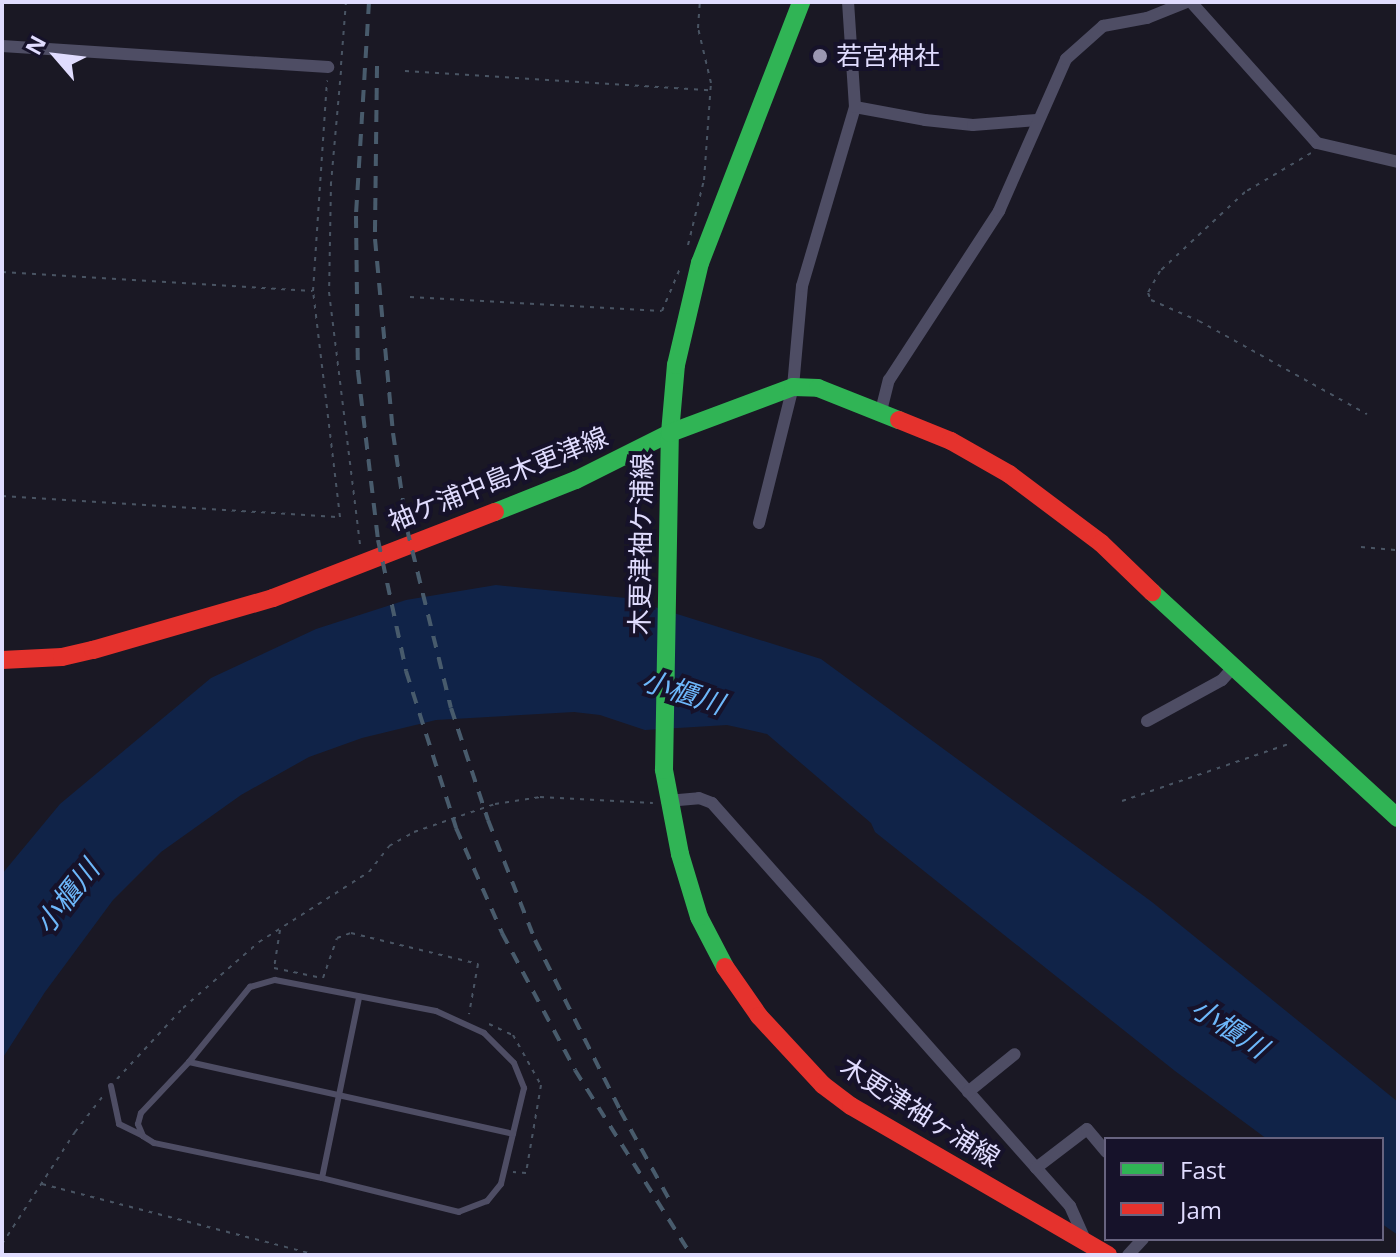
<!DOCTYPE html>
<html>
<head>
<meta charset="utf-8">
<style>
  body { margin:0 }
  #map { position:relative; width:1400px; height:1257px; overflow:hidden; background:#1a1824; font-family:"Open Sans","Noto Sans JP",sans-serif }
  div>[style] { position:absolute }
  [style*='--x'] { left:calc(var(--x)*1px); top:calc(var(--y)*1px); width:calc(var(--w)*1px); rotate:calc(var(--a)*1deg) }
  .water>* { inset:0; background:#102348 }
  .path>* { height:2px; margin-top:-1px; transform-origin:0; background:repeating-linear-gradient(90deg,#495463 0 4px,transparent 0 10px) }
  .lane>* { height:6px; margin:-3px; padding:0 3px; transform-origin:3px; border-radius:3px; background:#4e4d64 }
  .street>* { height:12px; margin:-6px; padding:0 6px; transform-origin:6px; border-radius:6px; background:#4e4d64 }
  .fast>* { height:18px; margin:-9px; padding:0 9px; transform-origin:9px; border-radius:9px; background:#30b455 }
  .jam>* { height:18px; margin:-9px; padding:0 9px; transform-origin:9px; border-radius:9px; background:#e5322d }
  .rail>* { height:4px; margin-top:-2px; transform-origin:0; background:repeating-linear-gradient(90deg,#485b6c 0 12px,transparent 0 22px) }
  .dots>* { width:22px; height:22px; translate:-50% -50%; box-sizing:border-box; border:4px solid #16122a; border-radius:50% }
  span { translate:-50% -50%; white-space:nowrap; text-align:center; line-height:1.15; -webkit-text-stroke:8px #16122a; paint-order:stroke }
  .poi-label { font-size:26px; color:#e0dcfe }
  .left { translate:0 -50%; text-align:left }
  .street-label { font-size:26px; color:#e0dcfe }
  .water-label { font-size:28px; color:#6db7fa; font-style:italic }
  .frame { position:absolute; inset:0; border:4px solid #e0dcfe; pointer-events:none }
  .legend { position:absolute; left:1104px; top:1137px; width:280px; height:104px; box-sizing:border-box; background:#16122a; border:2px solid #67637f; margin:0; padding:10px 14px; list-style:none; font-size:24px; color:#e0dcfe }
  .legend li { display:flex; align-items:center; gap:16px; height:40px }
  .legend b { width:40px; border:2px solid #67637f }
  .north { position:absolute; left:16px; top:16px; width:80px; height:80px; -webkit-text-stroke:6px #16122a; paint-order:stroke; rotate:298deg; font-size:22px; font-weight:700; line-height:32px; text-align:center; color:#e0dcfe }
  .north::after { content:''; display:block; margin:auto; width:28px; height:36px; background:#e0dcfe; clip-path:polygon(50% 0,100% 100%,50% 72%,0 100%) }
</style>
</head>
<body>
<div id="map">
  <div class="water">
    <i style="clip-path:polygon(496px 585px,626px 598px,821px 659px,1152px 902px,1398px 1102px,1398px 1235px,1382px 1224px,1382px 1139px,1267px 1139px,1175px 1071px,875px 832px,871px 823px,767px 734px,727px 725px,645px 730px,600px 715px,574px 712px,436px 720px,362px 738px,309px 757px,241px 795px,161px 852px,113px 900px,45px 992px,2px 1059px,2px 874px,60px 804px,211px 678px,316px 629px,406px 600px)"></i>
  </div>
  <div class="path">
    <i style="--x:341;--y:65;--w:63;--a:-85.5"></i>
    <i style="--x:341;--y:71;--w:111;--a:95.1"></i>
    <i style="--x:331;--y:182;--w:110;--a:91"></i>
    <i style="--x:329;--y:292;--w:256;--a:83"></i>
    <i style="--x:405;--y:71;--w:305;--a:3.6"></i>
    <i style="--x:1311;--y:153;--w:77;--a:149.4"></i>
    <i style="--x:1245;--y:192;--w:116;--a:137.1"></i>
    <i style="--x:1160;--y:271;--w:25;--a:119"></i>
    <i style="--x:1148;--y:293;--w:8;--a:67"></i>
    <i style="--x:1151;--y:300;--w:52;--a:23.6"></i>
    <i style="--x:1199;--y:321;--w:192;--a:29"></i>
    <i style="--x:688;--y:245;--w:67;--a:-76.2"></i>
    <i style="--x:704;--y:180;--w:97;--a:-85.9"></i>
    <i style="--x:711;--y:83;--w:57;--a:-103.3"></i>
    <i style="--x:698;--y:28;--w:26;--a:-86"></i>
    <i style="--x:2;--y:272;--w:311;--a:3.5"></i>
    <i style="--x:410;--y:297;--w:252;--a:3.2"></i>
    <i style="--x:662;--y:311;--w:49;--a:-67.1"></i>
    <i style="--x:2;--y:496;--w:339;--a:3.6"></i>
    <i style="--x:340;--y:517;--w:228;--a:-96.8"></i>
    <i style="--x:313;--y:291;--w:211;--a:-86.2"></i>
    <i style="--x:1361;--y:547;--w:37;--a:5"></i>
    <i style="--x:1122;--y:801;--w:179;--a:-18.9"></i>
    <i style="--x:280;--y:930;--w:38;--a:99"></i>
    <i style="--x:274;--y:968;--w:44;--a:11.8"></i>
    <i style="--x:323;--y:978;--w:42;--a:-70.7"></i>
    <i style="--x:337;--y:938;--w:15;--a:-20"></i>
    <i style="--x:351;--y:933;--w:131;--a:13.7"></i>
    <i style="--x:478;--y:964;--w:51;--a:100.2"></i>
    <i style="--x:489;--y:1024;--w:26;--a:25"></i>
    <i style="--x:513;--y:1035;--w:57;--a:60.8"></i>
    <i style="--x:541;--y:1085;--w:89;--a:99.7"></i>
    <i style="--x:526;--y:1173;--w:13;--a:-176"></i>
    <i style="--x:117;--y:1079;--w:97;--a:-47.1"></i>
    <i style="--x:183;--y:1008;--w:101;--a:-41"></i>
    <i style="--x:259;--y:942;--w:130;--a:-32.5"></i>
    <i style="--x:369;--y:872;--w:33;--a:-52"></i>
    <i style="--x:389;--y:846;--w:29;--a:-29"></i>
    <i style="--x:414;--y:832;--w:86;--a:-19.1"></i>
    <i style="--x:495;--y:804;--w:46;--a:-8.8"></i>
    <i style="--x:540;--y:797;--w:113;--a:3"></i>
    <i style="--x:42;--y:1184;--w:284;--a:14.5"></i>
    <i style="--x:2;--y:1244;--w:134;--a:-56.9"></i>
    <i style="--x:75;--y:1132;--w:46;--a:-52.1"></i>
  </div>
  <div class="lane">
    <i style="--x:275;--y:980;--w:164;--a:10.9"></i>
    <i style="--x:436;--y:1011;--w:53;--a:24.6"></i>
    <i style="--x:484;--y:1033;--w:42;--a:45"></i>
    <i style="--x:514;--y:1063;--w:27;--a:68"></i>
    <i style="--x:524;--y:1088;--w:99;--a:103.5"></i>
    <i style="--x:501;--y:1184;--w:22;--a:129"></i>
    <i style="--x:487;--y:1201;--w:30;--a:159"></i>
    <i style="--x:459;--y:1212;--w:141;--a:-166.1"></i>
    <i style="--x:322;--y:1178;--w:172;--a:-168.2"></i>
    <i style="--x:154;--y:1143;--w:13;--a:-148"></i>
    <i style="--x:143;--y:1136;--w:13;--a:-113"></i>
    <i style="--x:138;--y:1124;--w:11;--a:-75"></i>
    <i style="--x:141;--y:1113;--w:70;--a:-46.7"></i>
    <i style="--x:189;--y:1062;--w:97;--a:-50.9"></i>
    <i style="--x:250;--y:987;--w:26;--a:-16"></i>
    <i style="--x:189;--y:1062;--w:332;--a:12.5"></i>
    <i style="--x:111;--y:1086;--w:39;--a:78"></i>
    <i style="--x:119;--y:1124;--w:25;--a:26"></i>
    <i style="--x:322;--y:1178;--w:185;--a:-78.4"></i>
  </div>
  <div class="street">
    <i style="--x:1191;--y:2;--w:189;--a:48.2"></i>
    <i style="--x:1317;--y:143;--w:83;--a:13.2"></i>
    <i style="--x:2;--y:46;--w:327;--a:3.7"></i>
    <i style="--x:855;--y:107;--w:71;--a:10.5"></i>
    <i style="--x:925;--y:120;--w:48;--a:5.9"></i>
    <i style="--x:973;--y:125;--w:64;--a:-4.5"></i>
    <i style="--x:881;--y:411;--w:32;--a:-76"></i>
    <i style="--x:889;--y:380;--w:202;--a:-56.9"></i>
    <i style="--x:999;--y:211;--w:166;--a:-66.2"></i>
    <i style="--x:1066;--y:59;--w:50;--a:-41.7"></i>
    <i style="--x:1103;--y:26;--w:45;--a:-10.3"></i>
    <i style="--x:1147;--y:18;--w:43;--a:-21.8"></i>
    <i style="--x:759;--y:523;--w:140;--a:-76"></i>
    <i style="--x:793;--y:387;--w:101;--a:-84.9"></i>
    <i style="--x:802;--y:286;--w:187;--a:-73.5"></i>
    <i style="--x:855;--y:107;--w:105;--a:-93.8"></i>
    <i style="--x:1147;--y:721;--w:85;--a:-28.7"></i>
    <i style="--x:1222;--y:680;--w:15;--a:-48"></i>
    <i style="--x:667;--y:801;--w:32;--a:-5"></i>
    <i style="--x:699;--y:798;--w:14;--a:21"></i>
    <i style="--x:712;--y:803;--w:539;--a:48.38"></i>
    <i style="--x:1070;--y:1206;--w:39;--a:66"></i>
    <i style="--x:968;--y:1092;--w:60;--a:-39"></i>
    <i style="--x:1036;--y:1168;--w:64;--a:-37.4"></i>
    <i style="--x:1087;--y:1129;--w:30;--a:50"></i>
    <i style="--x:1128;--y:1255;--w:22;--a:-47"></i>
  </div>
  <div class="fast">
    <i style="--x:495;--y:512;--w:87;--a:-21.6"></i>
    <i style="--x:576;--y:480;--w:105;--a:-26.6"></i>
    <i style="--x:670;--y:433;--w:68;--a:-85"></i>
    <i style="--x:676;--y:365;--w:105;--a:-76.8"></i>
    <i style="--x:700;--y:263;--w:280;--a:-68.8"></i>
    <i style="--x:1152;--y:592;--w:334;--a:42.6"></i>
    <i style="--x:725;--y:967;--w:56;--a:-117.5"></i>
    <i style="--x:699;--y:917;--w:66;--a:-106.8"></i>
    <i style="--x:680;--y:854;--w:86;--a:-100.8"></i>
    <i style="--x:664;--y:770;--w:337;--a:-89"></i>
    <i style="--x:670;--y:433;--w:131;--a:-20.5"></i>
    <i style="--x:793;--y:387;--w:25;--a:2"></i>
    <i style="--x:818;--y:388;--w:87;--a:21.6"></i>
  </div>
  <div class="jam">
    <i style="--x:899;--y:420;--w:56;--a:22"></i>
    <i style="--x:951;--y:441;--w:67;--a:29.6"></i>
    <i style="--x:1009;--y:474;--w:115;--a:36.9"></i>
    <i style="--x:1101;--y:543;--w:71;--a:43.9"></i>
    <i style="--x:2;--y:660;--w:60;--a:-2.9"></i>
    <i style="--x:62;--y:657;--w:32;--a:-13"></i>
    <i style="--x:93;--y:650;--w:187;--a:-16.1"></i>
    <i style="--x:273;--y:598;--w:238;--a:-21.2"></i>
    <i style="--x:725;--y:967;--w:60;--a:55.2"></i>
    <i style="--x:759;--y:1016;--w:94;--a:47.2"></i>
    <i style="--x:823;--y:1085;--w:35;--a:37"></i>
    <i style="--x:851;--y:1106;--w:297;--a:30.1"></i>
  </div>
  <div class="rail">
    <i style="--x:369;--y:2;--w:214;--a:93.5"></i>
    <i style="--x:356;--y:216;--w:156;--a:89.3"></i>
    <i style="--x:358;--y:372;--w:169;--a:83.2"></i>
    <i style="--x:378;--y:540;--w:134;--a:77.9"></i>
    <i style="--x:406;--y:671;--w:165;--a:72.3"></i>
    <i style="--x:456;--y:828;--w:115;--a:66.3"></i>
    <i style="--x:502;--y:933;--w:155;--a:61.9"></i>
    <i style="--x:575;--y:1070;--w:218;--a:57.9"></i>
    <i style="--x:377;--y:66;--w:173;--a:90.7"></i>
    <i style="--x:375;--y:239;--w:195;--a:84.7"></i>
    <i style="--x:393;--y:433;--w:97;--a:81.7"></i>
    <i style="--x:407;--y:529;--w:184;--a:76.2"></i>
    <i style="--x:451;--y:708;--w:118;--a:71.7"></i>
    <i style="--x:488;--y:820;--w:129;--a:68.6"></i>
    <i style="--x:535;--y:940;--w:190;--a:63.4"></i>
    <i style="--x:620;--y:1110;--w:102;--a:61.2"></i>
  </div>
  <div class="dots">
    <i style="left:820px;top:56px;background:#9b97b2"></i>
  </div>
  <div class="poi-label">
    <span class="left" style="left:836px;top:56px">若宮神社</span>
  </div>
  <div class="street-label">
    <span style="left:498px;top:479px;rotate:-22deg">袖ケ浦中島木更津線</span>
    <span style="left:641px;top:544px;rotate:-89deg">木更津袖ケ浦線</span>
    <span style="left:920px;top:1112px;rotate:32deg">木更津袖ヶ浦線</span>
  </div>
  <div class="water-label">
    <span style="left:683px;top:691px;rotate:18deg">小櫃川</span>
    <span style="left:66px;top:896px;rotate:-52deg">小櫃川</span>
    <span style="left:1230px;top:1027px;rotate:33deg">小櫃川</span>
  </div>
  <div class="frame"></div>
  <ul class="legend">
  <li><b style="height:10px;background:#30b455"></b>Fast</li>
  <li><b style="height:10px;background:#e5322d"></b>Jam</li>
  </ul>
  <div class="north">N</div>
</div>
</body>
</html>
